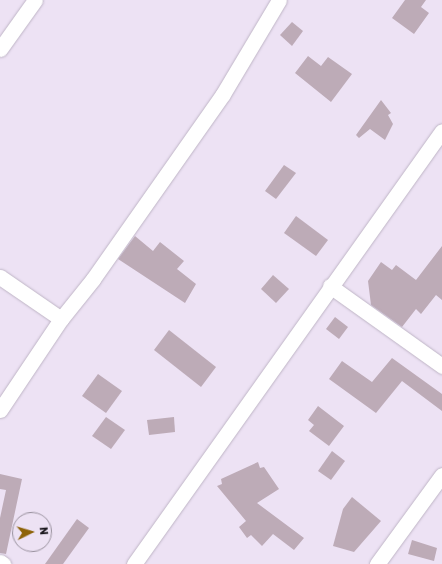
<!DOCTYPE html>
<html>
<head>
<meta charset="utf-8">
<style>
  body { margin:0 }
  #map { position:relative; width:442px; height:564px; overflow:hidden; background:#ede2f4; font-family:Rubik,sans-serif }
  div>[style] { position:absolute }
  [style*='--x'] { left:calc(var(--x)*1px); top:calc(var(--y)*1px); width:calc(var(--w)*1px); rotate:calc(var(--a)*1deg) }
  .building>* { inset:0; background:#bdabb7 }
  .roads { filter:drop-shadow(0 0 1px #bfb5c6) drop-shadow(0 0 1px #bfb5c6) }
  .minor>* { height:15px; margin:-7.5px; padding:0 7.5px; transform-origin:7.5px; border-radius:7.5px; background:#fff }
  span { translate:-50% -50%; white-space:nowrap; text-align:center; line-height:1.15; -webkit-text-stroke:4px #ede2f4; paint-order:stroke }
  .north { position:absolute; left:12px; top:512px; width:40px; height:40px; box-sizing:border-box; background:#ede2f4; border:1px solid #99919e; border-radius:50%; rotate:85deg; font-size:11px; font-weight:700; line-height:16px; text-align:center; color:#1a171d }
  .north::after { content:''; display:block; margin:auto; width:14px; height:18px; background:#8e6309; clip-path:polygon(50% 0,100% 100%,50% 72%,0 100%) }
</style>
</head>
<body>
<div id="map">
  <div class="building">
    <i style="clip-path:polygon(405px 0,426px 0,421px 7px,429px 13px,414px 34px,392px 18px)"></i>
    <i style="clip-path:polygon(292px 22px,303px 31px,292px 46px,280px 35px)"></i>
    <i style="clip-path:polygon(308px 56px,321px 66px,328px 57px,352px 74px,331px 102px,295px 73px)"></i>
    <i style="clip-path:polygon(381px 100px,391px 113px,388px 115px,393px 124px,385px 140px,370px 129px,359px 138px,356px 135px)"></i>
    <i style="clip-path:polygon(284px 165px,296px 173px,276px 199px,265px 191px)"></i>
    <i style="clip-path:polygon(296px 216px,328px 240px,316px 256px,284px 233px)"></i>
    <i style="clip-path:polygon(135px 236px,153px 251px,160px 242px,184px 261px,177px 269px,196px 284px,185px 303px,118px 259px)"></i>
    <i style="clip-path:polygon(442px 246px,442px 300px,436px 295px,421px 314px,416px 309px,402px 327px,371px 305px,368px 281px,381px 262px,392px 270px,396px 265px,416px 280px)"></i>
    <i style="clip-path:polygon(273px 275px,289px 289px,276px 303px,261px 289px)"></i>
    <i style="clip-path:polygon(335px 317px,348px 327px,339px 339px,326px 329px)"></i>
    <i style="clip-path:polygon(169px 330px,216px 367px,201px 387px,154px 350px)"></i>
    <i style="clip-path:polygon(392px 358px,442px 394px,442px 411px,402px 381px,376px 413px,329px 379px,342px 361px,372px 382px)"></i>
    <i style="clip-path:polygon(98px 374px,122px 391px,106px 413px,82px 396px)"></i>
    <i style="clip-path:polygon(318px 406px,344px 426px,329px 446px,309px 431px,314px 425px,308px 420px)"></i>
    <i style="clip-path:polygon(106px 417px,125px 430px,111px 449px,92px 436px)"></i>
    <i style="clip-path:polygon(174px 417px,175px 432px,149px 435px,147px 420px)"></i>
    <i style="clip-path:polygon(332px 451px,345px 461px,331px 480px,318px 471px)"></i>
    <i style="clip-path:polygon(258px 462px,260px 468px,264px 467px,279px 489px,257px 503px,304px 538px,294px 550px,273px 534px,262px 546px,251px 535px,247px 538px,239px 527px,246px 521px,217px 486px,222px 484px,221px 479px)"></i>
    <i style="clip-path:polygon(0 474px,22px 479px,6px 554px,0 553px,0 518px,6px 490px,0 489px)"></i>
    <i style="clip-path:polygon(352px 497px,381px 521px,354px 552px,333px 546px,343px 509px)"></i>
    <i style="clip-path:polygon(77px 519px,89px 528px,63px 564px,45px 564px)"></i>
    <i style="clip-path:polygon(412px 540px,437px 548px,434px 561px,408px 554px)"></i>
  </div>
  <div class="roads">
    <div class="minor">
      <i style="--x:0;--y:49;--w:60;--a:-54.5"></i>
      <i style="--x:0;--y:277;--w:74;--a:34.5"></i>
      <i style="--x:330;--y:286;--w:138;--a:35.5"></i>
      <i style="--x:0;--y:410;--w:110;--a:-56.2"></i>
      <i style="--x:61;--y:319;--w:51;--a:-51.3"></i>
      <i style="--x:93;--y:279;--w:226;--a:-54.9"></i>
      <i style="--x:223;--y:94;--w:109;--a:-59.2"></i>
      <i style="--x:0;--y:562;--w:4;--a:34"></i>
      <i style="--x:134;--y:564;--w:531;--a:-54.58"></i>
      <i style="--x:377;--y:564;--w:110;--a:-53.9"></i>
    </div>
  </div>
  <div class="north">N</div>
</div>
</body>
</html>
